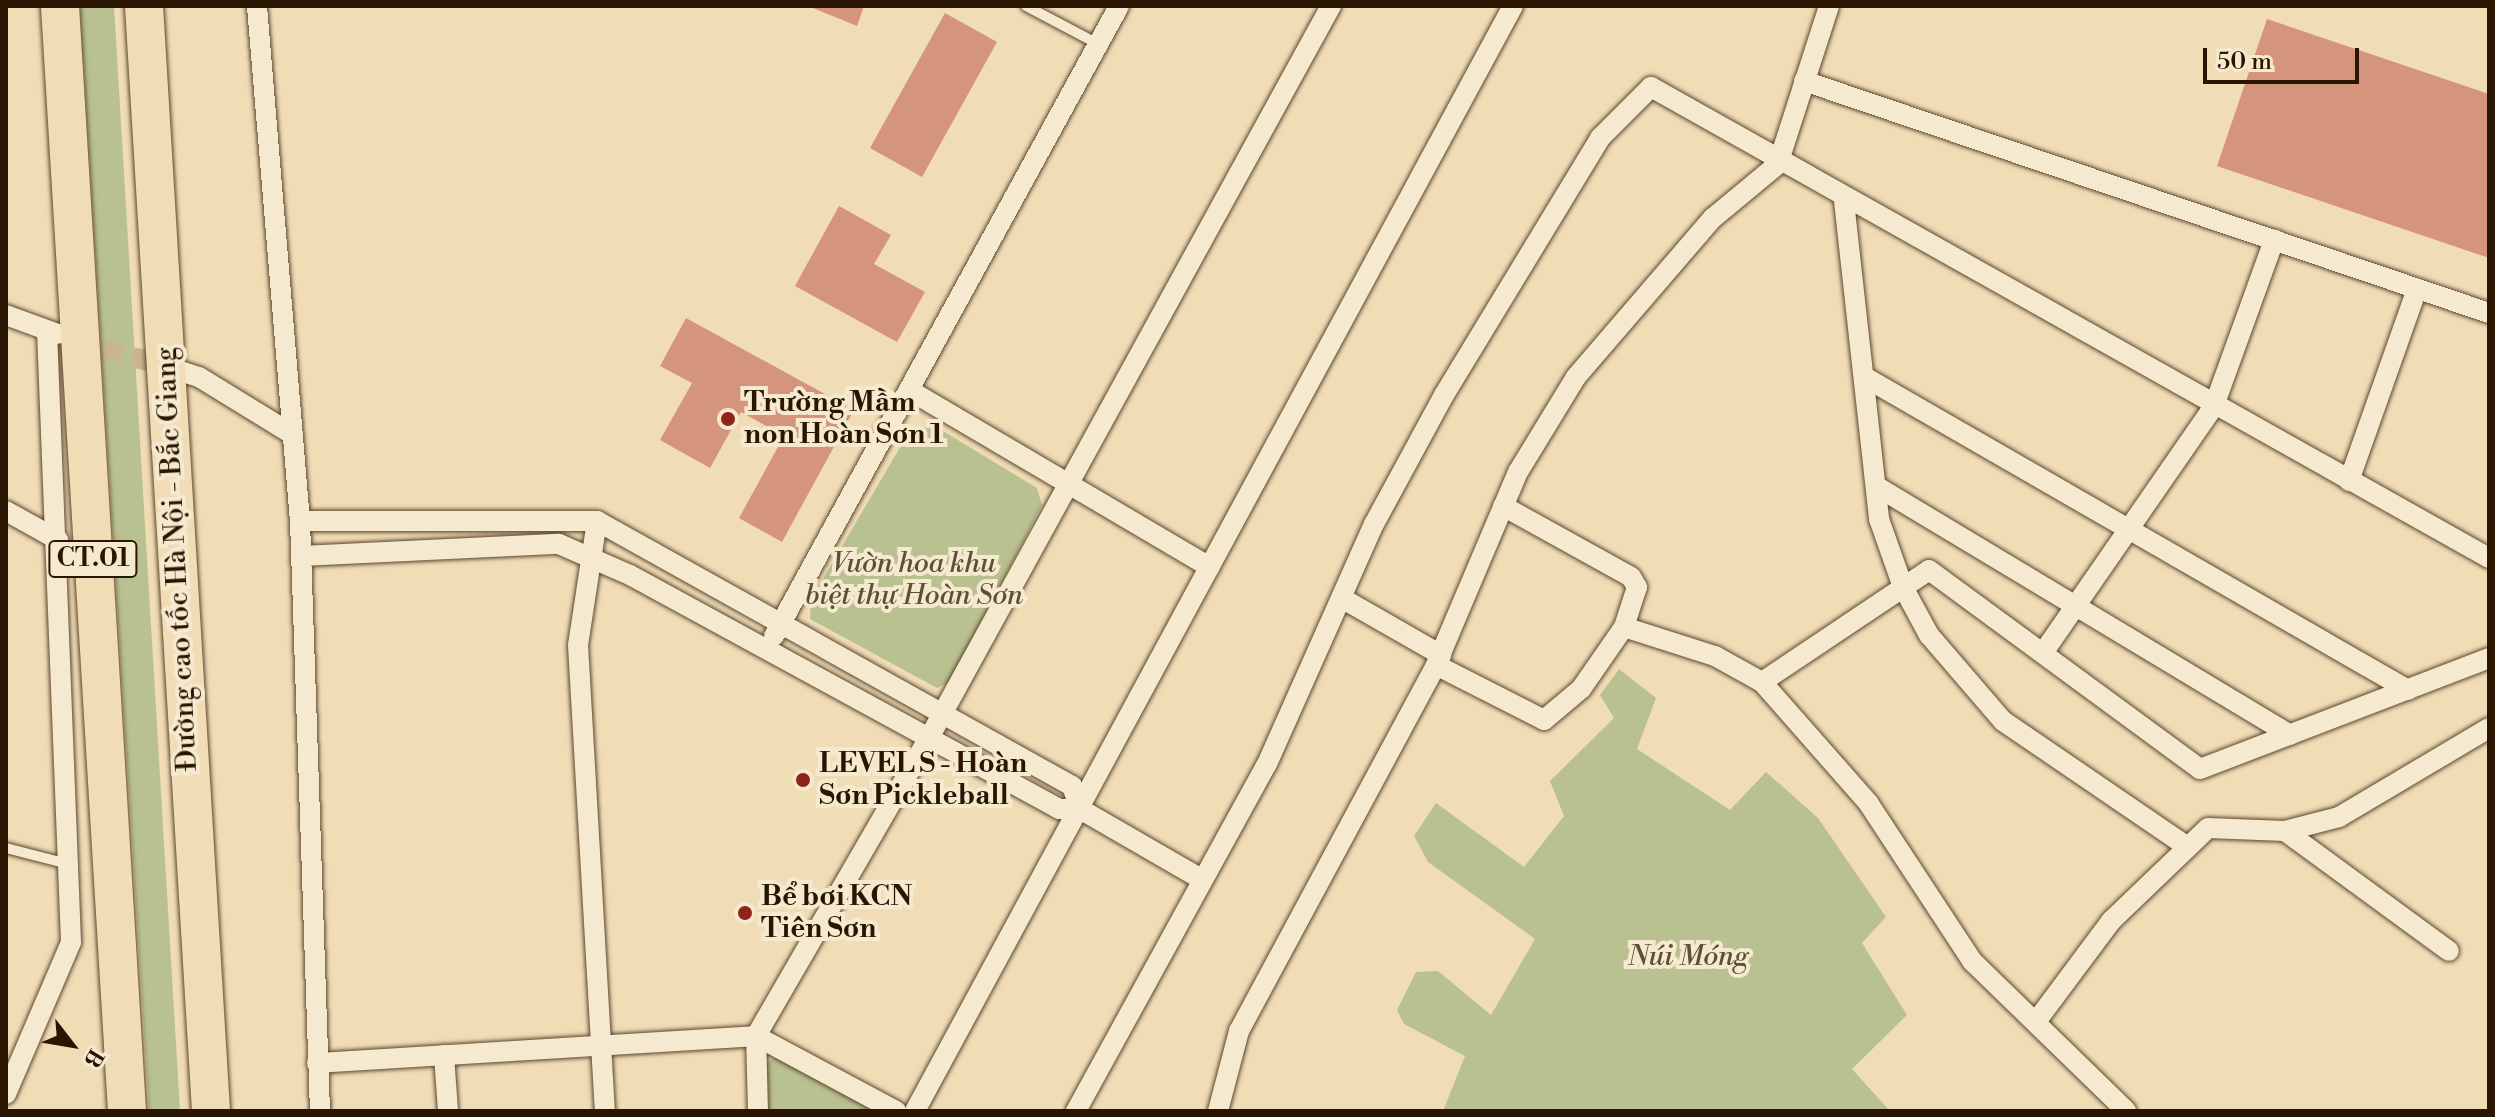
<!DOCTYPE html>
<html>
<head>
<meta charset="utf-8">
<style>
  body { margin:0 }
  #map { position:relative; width:2495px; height:1117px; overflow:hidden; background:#f0ddb6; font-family:"Libre Bodoni",serif }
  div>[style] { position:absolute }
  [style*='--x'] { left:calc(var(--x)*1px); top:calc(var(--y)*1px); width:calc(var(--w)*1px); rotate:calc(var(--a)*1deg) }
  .green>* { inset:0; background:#b8c18f }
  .building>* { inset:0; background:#d5947c }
  .street-tunnel>* { height:20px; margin-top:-10px; transform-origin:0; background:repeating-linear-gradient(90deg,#c8b592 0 20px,transparent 0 30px) }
  .roads { filter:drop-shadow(0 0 2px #5c472e) drop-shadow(0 0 2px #5c472e) }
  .lane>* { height:10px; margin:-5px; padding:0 5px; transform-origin:5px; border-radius:5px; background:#f5e9d0 }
  .street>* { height:20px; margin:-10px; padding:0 10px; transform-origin:10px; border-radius:10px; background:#f5e9d0 }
  .highway>* { height:38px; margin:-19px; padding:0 19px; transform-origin:19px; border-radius:19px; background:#f0ddb6 }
  .dots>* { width:22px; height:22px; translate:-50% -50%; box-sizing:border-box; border:4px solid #f5e9d0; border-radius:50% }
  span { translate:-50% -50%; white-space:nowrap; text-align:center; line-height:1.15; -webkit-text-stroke:8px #f5e9d0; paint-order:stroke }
  .shield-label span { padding:2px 6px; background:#f5e9d0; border:2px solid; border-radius:6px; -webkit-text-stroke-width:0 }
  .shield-label { font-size:26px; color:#2a1500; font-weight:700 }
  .poi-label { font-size:28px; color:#2a1500; font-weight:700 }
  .left { translate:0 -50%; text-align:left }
  .street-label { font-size:28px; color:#2a1500 }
  .park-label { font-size:28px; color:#5c5132; font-style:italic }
  .frame { position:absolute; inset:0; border:8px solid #2a1500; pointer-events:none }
  .north { position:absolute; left:32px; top:1005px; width:80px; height:80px; -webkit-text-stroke:6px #f5e9d0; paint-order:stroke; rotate:121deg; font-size:22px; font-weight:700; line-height:32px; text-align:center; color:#2a1500 }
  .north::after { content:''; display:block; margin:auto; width:28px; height:36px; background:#2a1500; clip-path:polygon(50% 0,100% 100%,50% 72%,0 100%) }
  .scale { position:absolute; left:2203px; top:48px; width:156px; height:36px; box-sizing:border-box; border:4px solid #2a1500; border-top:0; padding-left:10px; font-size:24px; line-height:28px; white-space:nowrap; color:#2a1500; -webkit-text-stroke:6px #f5e9d0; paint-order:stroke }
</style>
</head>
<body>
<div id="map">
  <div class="green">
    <i style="clip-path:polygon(80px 6px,114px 6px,180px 1111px,149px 1111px)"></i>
    <i style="clip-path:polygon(933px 425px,1037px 488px,1042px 505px,950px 682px,937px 688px,810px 619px,811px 599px,909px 432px)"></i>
    <i style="clip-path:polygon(1619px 669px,1656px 698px,1637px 749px,1730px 810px,1766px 772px,1818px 818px,1886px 917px,1862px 943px,1907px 1015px,1852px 1069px,1890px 1111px,1443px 1111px,1465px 1056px,1404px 1024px,1397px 1010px,1416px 972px,1438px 971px,1491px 1015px,1535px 939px,1428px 862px,1414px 836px,1436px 803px,1524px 867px,1564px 816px,1550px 781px,1614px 718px,1600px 695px)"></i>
    <i style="clip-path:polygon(778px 1056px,875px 1111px,764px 1111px,762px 1065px)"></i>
  </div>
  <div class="building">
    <i style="clip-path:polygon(808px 6px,864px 6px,857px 26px)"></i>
    <i style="clip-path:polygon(945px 13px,997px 42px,922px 177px,870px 148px)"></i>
    <i style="clip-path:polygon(2267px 19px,2489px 94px,2489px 258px,2217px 166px)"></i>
    <i style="clip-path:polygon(839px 206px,891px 235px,874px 264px,925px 292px,897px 342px,795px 286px)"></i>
    <i style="clip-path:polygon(686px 318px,854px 410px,782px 542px,739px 518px,784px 436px,741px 412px,710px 468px,660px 440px,692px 383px,660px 366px)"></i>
  </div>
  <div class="street-tunnel">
    <i style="--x:75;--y:340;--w:100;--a:16.3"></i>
  </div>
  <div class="roads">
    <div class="lane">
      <i style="--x:1026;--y:6;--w:81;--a:27.8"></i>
      <i style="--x:6;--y:848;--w:64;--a:14.5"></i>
    </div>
    <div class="street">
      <i style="--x:257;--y:6;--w:517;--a:85.23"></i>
      <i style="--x:300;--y:521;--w:590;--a:88.06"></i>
      <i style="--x:1804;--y:81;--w:723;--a:18.71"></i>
      <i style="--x:1844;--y:201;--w:320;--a:83.7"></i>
      <i style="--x:1879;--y:519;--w:72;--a:70.6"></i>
      <i style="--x:1903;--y:587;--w:55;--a:61.6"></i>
      <i style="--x:1929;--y:635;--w:113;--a:49.3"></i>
      <i style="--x:2003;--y:721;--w:222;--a:34.3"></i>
      <i style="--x:6;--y:315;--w:55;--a:20.1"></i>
      <i style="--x:171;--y:368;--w:29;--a:18"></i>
      <i style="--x:199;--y:377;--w:107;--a:31.6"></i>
      <i style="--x:1868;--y:379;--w:623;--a:29.94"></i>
      <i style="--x:909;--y:390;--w:349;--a:30.5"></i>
      <i style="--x:2349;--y:481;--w:204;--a:-70.5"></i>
      <i style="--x:1876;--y:486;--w:483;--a:31"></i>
      <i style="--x:1503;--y:506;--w:146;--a:29"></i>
      <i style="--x:1631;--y:577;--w:12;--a:59"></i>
      <i style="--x:1637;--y:587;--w:42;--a:108"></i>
      <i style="--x:6;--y:511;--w:60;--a:29.1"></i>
      <i style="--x:300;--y:521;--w:297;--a:0"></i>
      <i style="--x:597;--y:521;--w:544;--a:29.16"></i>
      <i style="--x:1072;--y:786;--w:24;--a:71"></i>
      <i style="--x:597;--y:521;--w:125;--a:98.7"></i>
      <i style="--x:578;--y:645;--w:467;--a:86.7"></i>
      <i style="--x:301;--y:556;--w:258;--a:-2.7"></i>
      <i style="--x:559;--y:544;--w:77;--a:23.6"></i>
      <i style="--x:630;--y:575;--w:489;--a:28.6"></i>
      <i style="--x:1059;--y:809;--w:21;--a:0"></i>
      <i style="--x:1080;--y:809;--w:140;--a:30"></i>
      <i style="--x:1345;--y:600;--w:111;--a:29.8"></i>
      <i style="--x:774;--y:636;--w:718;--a:-61.29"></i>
      <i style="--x:2045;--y:650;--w:297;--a:-55.3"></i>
      <i style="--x:2214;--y:406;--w:177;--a:-70.1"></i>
      <i style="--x:1436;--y:665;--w:121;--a:27"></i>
      <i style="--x:1544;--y:720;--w:48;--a:-40"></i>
      <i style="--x:1581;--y:689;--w:75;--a:-55.3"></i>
      <i style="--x:1624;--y:627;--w:96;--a:17.7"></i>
      <i style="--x:1715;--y:656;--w:54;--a:29"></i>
      <i style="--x:1762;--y:682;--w:162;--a:48.7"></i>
      <i style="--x:1869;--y:804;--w:188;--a:56.7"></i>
      <i style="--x:1972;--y:961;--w:215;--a:44.2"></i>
      <i style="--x:1762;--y:682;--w:201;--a:-33.8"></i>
      <i style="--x:1929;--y:570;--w:336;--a:36.3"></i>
      <i style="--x:2200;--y:769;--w:310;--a:-21"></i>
      <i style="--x:2285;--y:831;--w:203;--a:36.2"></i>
      <i style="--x:2038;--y:1019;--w:122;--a:-53.3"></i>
      <i style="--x:2111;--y:921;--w:134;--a:-43.8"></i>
      <i style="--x:2208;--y:828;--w:77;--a:2.2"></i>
      <i style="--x:2285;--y:831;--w:56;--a:-14.5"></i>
      <i style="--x:2339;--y:817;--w:174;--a:-30.7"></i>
      <i style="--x:444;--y:1055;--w:56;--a:85.9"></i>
      <i style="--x:317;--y:1063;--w:440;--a:-3.5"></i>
      <i style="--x:756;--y:1036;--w:159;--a:28.2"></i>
      <i style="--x:6;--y:1094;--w:165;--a:-66.8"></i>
      <i style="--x:71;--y:942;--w:611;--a:-92.25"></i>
      <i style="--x:758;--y:1111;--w:75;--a:-91.5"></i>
      <i style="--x:756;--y:1036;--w:345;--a:-59.9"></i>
      <i style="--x:929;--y:738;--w:835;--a:-61.23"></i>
      <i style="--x:915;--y:1111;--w:1256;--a:-61.58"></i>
      <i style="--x:1076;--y:1111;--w:396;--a:-61.2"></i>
      <i style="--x:1267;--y:764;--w:263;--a:-66"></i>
      <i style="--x:1374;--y:524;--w:147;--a:-61.5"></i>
      <i style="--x:1444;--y:395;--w:301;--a:-58.7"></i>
      <i style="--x:1600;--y:138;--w:72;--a:-45"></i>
      <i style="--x:1651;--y:87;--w:961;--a:29.34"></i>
      <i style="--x:1218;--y:1111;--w:83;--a:-75.3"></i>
      <i style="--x:1239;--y:1031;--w:416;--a:-61.7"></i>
      <i style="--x:1436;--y:665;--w:210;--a:-67"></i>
      <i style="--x:1518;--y:472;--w:111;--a:-58.6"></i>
      <i style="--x:1576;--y:377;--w:210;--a:-49.3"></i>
      <i style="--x:1713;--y:218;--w:85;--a:-39.7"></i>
      <i style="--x:1778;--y:164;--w:166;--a:-72.1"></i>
    </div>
    <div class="highway">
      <i style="--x:60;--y:6;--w:1107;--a:86.53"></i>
      <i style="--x:144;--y:6;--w:1107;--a:86.53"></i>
    </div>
  </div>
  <div class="dots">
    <i style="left:728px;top:419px;background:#8f2418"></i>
    <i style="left:803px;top:780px;background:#8f2418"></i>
    <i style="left:745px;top:913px;background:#8f2418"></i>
  </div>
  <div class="shield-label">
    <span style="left:93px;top:559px">CT.01</span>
  </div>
  <div class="poi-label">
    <span class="left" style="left:744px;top:419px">Trường Mầm<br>non Hoàn Sơn 1</span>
    <span class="left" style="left:819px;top:780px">LEVEL S - Hoàn<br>Sơn Pickleball</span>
    <span class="left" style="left:761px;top:913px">Bể bơi KCN<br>Tiên Sơn</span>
  </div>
  <div class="street-label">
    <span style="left:177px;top:559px;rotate:-93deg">Đường cao tốc Hà Nội - Bắc Giang</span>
  </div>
  <div class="park-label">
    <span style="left:914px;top:580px">Vườn hoa khu<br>biệt thự Hoàn Sơn</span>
    <span style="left:1688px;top:957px">Núi Móng</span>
  </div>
  <div class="frame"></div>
  <div class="north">B</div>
  <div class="scale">50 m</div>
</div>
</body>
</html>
